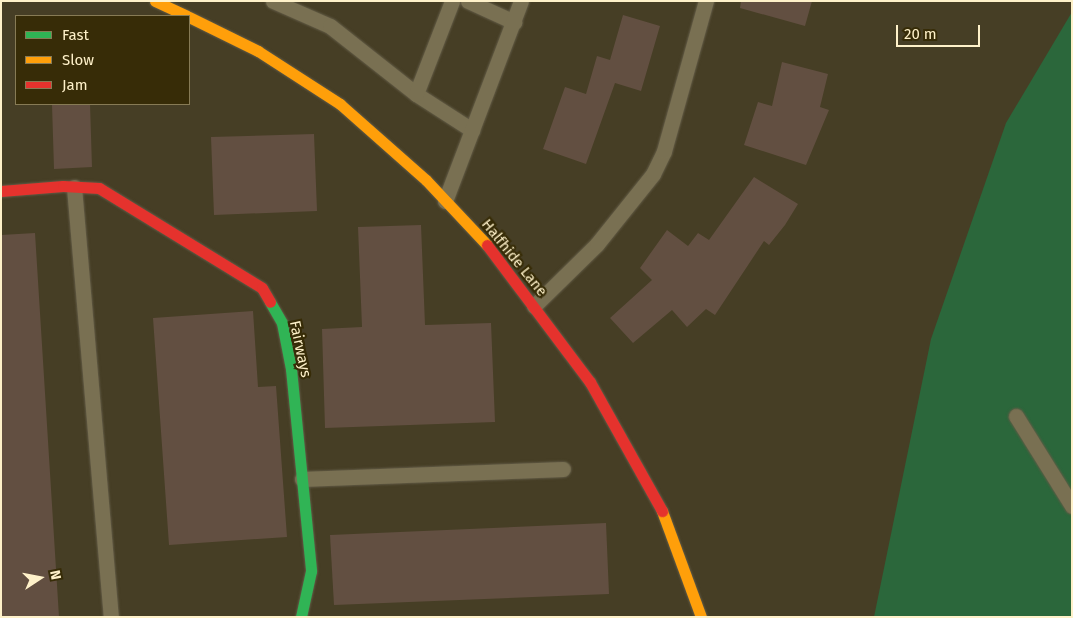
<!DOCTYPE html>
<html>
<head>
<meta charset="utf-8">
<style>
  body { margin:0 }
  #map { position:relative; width:1073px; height:618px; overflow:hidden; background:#463e25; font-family:"Fira Sans",sans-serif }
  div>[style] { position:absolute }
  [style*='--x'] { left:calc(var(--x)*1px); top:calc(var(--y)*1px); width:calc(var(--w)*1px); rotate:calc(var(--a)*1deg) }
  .green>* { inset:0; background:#2b673b }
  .building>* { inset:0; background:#624f41 }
  .roads { filter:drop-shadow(0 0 1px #625b46) drop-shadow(0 0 1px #625b46) }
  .lane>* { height:15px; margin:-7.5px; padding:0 7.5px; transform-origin:7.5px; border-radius:7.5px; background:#797052 }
  .fast>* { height:11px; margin:-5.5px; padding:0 5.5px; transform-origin:5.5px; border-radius:5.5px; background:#30b455 }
  .slow>* { height:11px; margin:-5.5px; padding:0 5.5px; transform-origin:5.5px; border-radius:5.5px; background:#ff9f0a }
  .jam>* { height:11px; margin:-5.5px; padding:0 5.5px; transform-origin:5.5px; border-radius:5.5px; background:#e5322d }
  span { translate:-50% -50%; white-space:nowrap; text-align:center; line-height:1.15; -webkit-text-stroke:4.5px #372c07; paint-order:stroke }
  .street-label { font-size:15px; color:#fef1c9 }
  .frame { position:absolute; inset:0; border:2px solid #fef1c9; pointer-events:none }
  .legend { position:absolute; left:15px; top:15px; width:175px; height:90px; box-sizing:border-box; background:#372c07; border:1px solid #877b55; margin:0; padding:6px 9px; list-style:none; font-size:15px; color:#fef1c9 }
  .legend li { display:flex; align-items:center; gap:10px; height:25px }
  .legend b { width:25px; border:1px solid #877b55 }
  .north { position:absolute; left:15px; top:553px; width:50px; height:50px; -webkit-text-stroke:4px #372c07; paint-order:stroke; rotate:79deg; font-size:14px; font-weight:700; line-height:20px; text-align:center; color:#fef1c9 }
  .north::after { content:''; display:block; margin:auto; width:18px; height:22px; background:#fef1c9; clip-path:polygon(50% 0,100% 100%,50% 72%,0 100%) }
  .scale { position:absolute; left:896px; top:25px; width:84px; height:22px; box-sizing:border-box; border:2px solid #fef1c9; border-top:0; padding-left:6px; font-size:15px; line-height:18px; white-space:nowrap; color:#fef1c9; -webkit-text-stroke:4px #372c07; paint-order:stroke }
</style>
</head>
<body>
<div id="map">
  <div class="green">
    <i style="clip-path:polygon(1072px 12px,1072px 617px,874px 617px,931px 339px,1006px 123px)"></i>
  </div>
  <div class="building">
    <i style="clip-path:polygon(741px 1px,812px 1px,805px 26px,740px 8px)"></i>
    <i style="clip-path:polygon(623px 15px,660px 26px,641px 91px,615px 83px,586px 164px,543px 149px,565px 87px,586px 94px,597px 56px,610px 60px)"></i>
    <i style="clip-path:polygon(782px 62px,828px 74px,820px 107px,829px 110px,806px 165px,744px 145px,758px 102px,772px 106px)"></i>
    <i style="clip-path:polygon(52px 104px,90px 104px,92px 167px,54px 169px)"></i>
    <i style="clip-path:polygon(314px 134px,317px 211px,214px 215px,211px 137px)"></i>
    <i style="clip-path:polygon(754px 177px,798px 204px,785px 225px,769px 245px,764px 241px,715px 315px,706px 309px,687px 327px,672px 310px,633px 343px,610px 318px,652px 280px,640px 268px,667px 230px,688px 246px,698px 233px,709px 240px)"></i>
    <i style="clip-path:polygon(421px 225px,425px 325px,491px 323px,495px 422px,325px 428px,322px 329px,362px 327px,358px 227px)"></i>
    <i style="clip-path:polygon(35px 233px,59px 617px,1px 617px,1px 235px)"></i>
    <i style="clip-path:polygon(253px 311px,258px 387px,276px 386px,287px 537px,169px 545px,153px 318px)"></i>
    <i style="clip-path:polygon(606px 523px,609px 594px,334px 605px,330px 535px)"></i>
  </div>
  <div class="roads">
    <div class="lane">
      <i style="--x:273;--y:1;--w:62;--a:23.7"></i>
      <i style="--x:330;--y:26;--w:110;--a:38.3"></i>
      <i style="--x:416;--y:94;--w:67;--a:32.7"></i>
      <i style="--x:468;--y:1;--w:51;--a:24.5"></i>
      <i style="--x:416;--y:94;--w:100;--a:-68.8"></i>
      <i style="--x:74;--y:187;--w:432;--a:85.1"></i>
      <i style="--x:445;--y:201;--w:214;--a:-69.2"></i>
      <i style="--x:534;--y:306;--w:88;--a:-44.5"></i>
      <i style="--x:597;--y:244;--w:90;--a:-51.3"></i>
      <i style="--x:653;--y:174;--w:25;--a:-64"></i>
      <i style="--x:664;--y:151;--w:156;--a:-74.4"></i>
      <i style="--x:1016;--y:416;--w:106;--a:58.1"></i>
      <i style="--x:302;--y:479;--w:261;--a:-2.2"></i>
    </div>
    <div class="fast">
      <i style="--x:270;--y:302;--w:24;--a:60"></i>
      <i style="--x:282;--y:323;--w:47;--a:78.9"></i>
      <i style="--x:291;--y:369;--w:203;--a:84.3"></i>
      <i style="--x:311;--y:571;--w:47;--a:102.3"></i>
    </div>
    <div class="slow">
      <i style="--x:155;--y:1;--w:35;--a:25"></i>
      <i style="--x:189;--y:17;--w:77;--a:26.2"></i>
      <i style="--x:258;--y:51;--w:98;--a:32.9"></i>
      <i style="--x:340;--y:104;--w:115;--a:41.5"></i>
      <i style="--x:426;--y:180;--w:89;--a:46.8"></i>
      <i style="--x:662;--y:511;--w:113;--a:69.8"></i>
    </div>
    <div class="jam">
      <i style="--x:1;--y:191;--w:62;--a:-4.6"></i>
      <i style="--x:63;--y:186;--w:36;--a:3"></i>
      <i style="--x:99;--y:188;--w:191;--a:31.5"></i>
      <i style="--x:262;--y:288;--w:16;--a:60"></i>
      <i style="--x:487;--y:245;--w:171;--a:53.1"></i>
      <i style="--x:590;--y:382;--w:148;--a:60.8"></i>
    </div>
  </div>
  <div class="street-label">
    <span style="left:514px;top:258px;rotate:51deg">Halfhide Lane</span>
    <span style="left:300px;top:349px;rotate:78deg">Fairways</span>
  </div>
  <div class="frame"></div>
  <ul class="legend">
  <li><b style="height:6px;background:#30b455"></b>Fast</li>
  <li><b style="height:6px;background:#ff9f0a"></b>Slow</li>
  <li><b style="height:6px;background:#e5322d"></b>Jam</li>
  </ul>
  <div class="north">N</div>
  <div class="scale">20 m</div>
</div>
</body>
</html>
